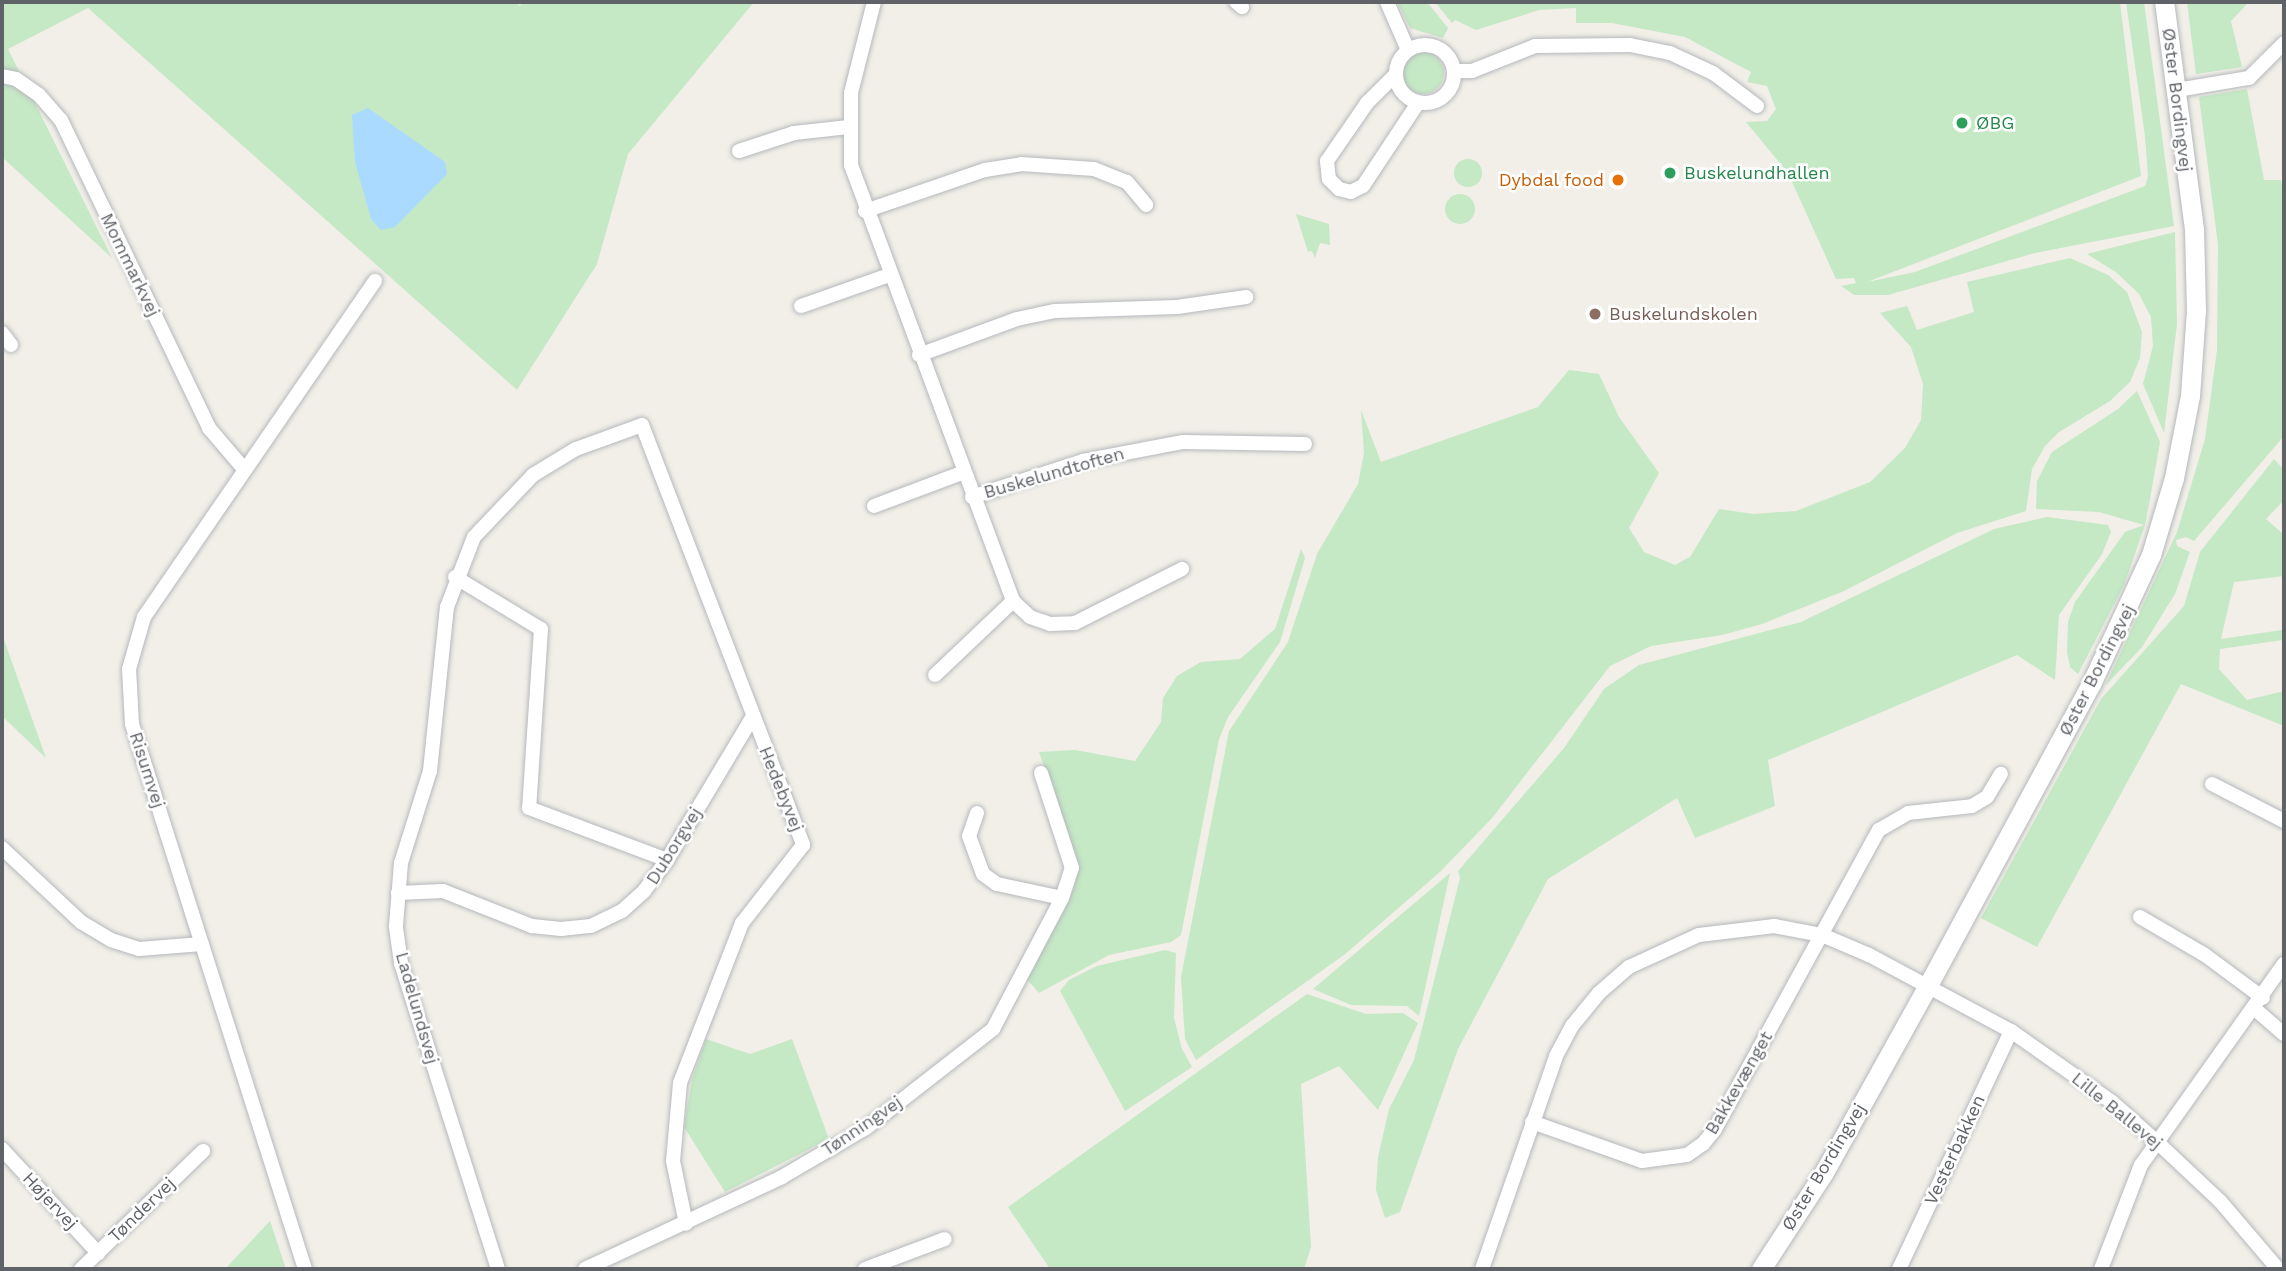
<!DOCTYPE html>
<html>
<head>
<meta charset="utf-8">
<style>
  body { margin:0 }
  #map { position:relative; width:2286px; height:1271px; overflow:hidden; background:#f1efe8; font-family:"Work Sans",sans-serif }
  div>[style] { position:absolute }
  [style*='--x'] { left:calc(var(--x)*1px); top:calc(var(--y)*1px); width:calc(var(--w)*1px); rotate:calc(var(--a)*1deg) }
  .green>* { inset:0; background:#c5e8c5 }
  .round { border-radius:50% }
  .water>* { inset:0; background:#aadaff }
  .roads { filter:drop-shadow(0 0 2px #b5b8bc) drop-shadow(0 0 2px #b5b8bc) }
  .street>* { height:14px; margin:-7px; padding:0 7px; transform-origin:7px; border-radius:7px; background:#fff }
  .street>.ring { margin:-7px; padding:0; box-sizing:content-box; background:none; border:14px solid #fff; border-radius:50% }
  .secondary>* { height:19px; margin:-9.5px; padding:0 9.5px; transform-origin:9.5px; border-radius:9.5px; background:#fff }
  .dots>* { width:19px; height:19px; translate:-50% -50%; box-sizing:border-box; border:4px solid #fff; border-radius:50% }
  span { translate:-50% -50%; white-space:nowrap; text-align:center; line-height:1.15; -webkit-text-stroke:5px #fff; paint-order:stroke }
  .street-label { font-size:18px; color:#5f6368 }
  .leisure-label { font-size:18px; color:#27864d }
  .left { translate:0 -50%; text-align:left }
  .food-label { font-size:18px; color:#c56008 }
  .right { translate:-100% -50%; text-align:right }
  .education-label { font-size:18px; color:#785e54 }
  .frame { position:absolute; inset:0; border:4px solid #5f6368; pointer-events:none }
</style>
</head>
<body>
<div id="map">
  <div class="green">
    <i style="clip-path:polygon(2px 2px,516px 2px,520px 6px,523px 2px,754px 2px,628px 154px,597px 264px,517px 390px,88px 8px,8px 49px,112px 258px,2px 157px)"></i>
    <i style="clip-path:polygon(1397px 2px,1427px 2px,1448px 28px,1443px 38px,1410px 28px)"></i>
    <i style="clip-path:polygon(1435px 2px,2120px 2px,2141px 176px,1867px 282px,1915px 272px,2145px 186px,2148px 177px,2145px 136px,2126px 2px,2144px 2px,2174px 226px,2035px 253px,1888px 295px,1854px 295px,1841px 286px,1856px 283px,1854px 278px,1836px 279px,1788px 173px,1746px 122px,1767px 121px,1776px 109px,1767px 86px,1747px 82px,1751px 72px,1685px 37px,1612px 23px,1576px 23px,1576px 8px,1539px 10px,1476px 30px,1455px 20px,1452px 23px)"></i>
    <i style="clip-path:polygon(2187px 2px,2249px 2px,2231px 21px,2242px 67px,2196px 74px)"></i>
    <i class="round" style="left:1402px;top:52px;width:42px;height:42px"></i>
    <i style="clip-path:polygon(2247px 89px,2264px 180px,2281px 180px,2284px 198px,2284px 436px,2194px 541px,2186px 537px,2176px 540px,2177px 546px,2190px 552px,2175px 594px,2142px 647px,2105px 686px,2177px 532px,2205px 439px,2217px 350px,2218px 245px,2199px 97px)"></i>
    <i class="round" style="left:1454px;top:159px;width:28px;height:28px"></i>
    <i class="round" style="left:1445px;top:194px;width:30px;height:30px"></i>
    <i style="clip-path:polygon(1296px 214px,1329px 224px,1330px 245px,1320px 243px,1315px 258px,1312px 251px,1308px 252px)"></i>
    <i style="clip-path:polygon(2175px 232px,2177px 324px,2164px 433px,2143px 384px,2153px 346px,2151px 317px,2139px 294px,2117px 273px,2087px 254px)"></i>
    <i style="clip-path:polygon(2070px 258px,2108px 275px,2127px 292px,2142px 332px,2140px 358px,2130px 382px,2110px 401px,2059px 432px,2045px 446px,2032px 469px,2026px 511px,1957px 533px,1844px 591px,1762px 624px,1722px 635px,1651px 646px,1610px 666px,1492px 818px,1440px 872px,1344px 955px,1196px 1060px,1185px 1039px,1181px 977px,1229px 731px,1288px 642px,1317px 554px,1358px 484px,1364px 453px,1361px 410px,1381px 462px,1538px 407px,1569px 370px,1599px 374px,1619px 417px,1659px 473px,1629px 528px,1644px 552px,1675px 565px,1690px 557px,1719px 509px,1753px 514px,1796px 511px,1870px 482px,1905px 448px,1921px 420px,1923px 384px,1911px 347px,1880px 313px,1907px 306px,1917px 330px,1974px 312px,1967px 282px)"></i>
    <i style="clip-path:polygon(2137px 391px,2160px 442px,2150px 499px,2145px 525px,2124px 585px,2078px 674px,2070px 667px,2067px 652px,2068px 622px,2075px 602px,2125px 532px,2144px 525px,2099px 512px,2036px 509px,2037px 481px,2052px 452px,2118px 409px)"></i>
    <i style="clip-path:polygon(2274px 459px,2284px 470px,2284px 500px,2266px 519px,2284px 535px,2284px 576px,2234px 582px,2221px 639px,2282px 630px,2283px 640px,2220px 649px,2219px 669px,2247px 700px,2284px 691px,2284px 726px,2181px 684px,2037px 947px,1981px 918px,2101px 699px,2184px 606px,2200px 552px)"></i>
    <i style="clip-path:polygon(2047px 517px,2108px 525px,2111px 532px,2102px 554px,2059px 615px,2055px 680px,2017px 655px,1768px 760px,1775px 806px,1695px 838px,1677px 798px,1548px 879px,1458px 1049px,1400px 1212px,1385px 1218px,1376px 1190px,1378px 1157px,1389px 1109px,1414px 1060px,1460px 878px,1458px 871px,1564px 748px,1604px 689px,1639px 665px,1801px 622px,1994px 529px)"></i>
    <i style="clip-path:polygon(1301px 549px,1305px 558px,1280px 642px,1228px 717px,1219px 739px,1181px 935px,1171px 942px,1109px 955px,1039px 993px,1026px 978px,1073px 891px,1079px 867px,1039px 752px,1075px 750px,1135px 761px,1161px 722px,1163px 698px,1177px 676px,1201px 662px,1240px 659px,1275px 629px)"></i>
    <i style="clip-path:polygon(2px 637px,3px 637px,46px 758px,2px 716px)"></i>
    <i style="clip-path:polygon(1450px 873px,1419px 1016px,1407px 1006px,1351px 1005px,1313px 989px)"></i>
    <i style="clip-path:polygon(1165px 950px,1176px 953px,1174px 1018px,1182px 1049px,1192px 1067px,1125px 1111px,1060px 991px,1069px 980px,1097px 966px)"></i>
    <i style="clip-path:polygon(1307px 994px,1366px 1014px,1403px 1013px,1418px 1023px,1378px 1110px,1339px 1066px,1301px 1084px,1311px 1247px,1304px 1269px,1050px 1269px,1008px 1207px)"></i>
    <i style="clip-path:polygon(706px 1039px,750px 1054px,792px 1039px,829px 1139px,725px 1192px,684px 1127px,692px 1079px)"></i>
    <i style="clip-path:polygon(270px 1221px,286px 1269px,225px 1269px)"></i>
  </div>
  <div class="water">
    <i style="clip-path:polygon(368px 108px,445px 162px,447px 174px,395px 227px,381px 230px,371px 219px,355px 162px,352px 115px)"></i>
  </div>
  <div class="roads">
    <div class="street">
      <i style="--x:874;--y:2;--w:94;--a:104.2"></i>
      <i style="--x:851;--y:93;--w:72;--a:90"></i>
      <i style="--x:851;--y:165;--w:465;--a:69.6"></i>
      <i style="--x:1013;--y:601;--w:23;--a:43"></i>
      <i style="--x:1030;--y:617;--w:21;--a:19"></i>
      <i style="--x:1050;--y:624;--w:25;--a:-2"></i>
      <i style="--x:1075;--y:623;--w:120;--a:-26.8"></i>
      <i style="--x:1236;--y:2;--w:8;--a:40"></i>
      <i style="--x:1387;--y:2;--w:52;--a:66.4"></i>
      <i class="ring" style="left:1396px;top:45px;width:44px;height:44px"></i>
      <i style="--x:1454;--y:71;--w:18;--a:0"></i>
      <i style="--x:1472;--y:71;--w:68;--a:-21.6"></i>
      <i style="--x:1535;--y:46;--w:95;--a:-0.6"></i>
      <i style="--x:1630;--y:45;--w:41;--a:11.3"></i>
      <i style="--x:1670;--y:53;--w:47;--a:24.9"></i>
      <i style="--x:1713;--y:73;--w:55;--a:36.9"></i>
      <i style="--x:1395;--y:75;--w:40;--a:135"></i>
      <i style="--x:1367;--y:103;--w:70;--a:124.6"></i>
      <i style="--x:1327;--y:161;--w:18;--a:84"></i>
      <i style="--x:1329;--y:179;--w:14;--a:45"></i>
      <i style="--x:1339;--y:189;--w:12;--a:14"></i>
      <i style="--x:1351;--y:192;--w:13;--a:-27"></i>
      <i style="--x:1363;--y:186;--w:100;--a:-56.5"></i>
      <i style="--x:2;--y:76;--w:14;--a:12"></i>
      <i style="--x:16;--y:79;--w:28;--a:35"></i>
      <i style="--x:39;--y:95;--w:33;--a:49"></i>
      <i style="--x:61;--y:120;--w:342;--a:64.3"></i>
      <i style="--x:209;--y:428;--w:54;--a:49.5"></i>
      <i style="--x:2177;--y:90;--w:73;--a:-9.5"></i>
      <i style="--x:2249;--y:78;--w:49;--a:-45"></i>
      <i style="--x:739;--y:151;--w:58;--a:-18.1"></i>
      <i style="--x:794;--y:133;--w:55;--a:-6.2"></i>
      <i style="--x:865;--y:211;--w:127;--a:-18.9"></i>
      <i style="--x:985;--y:170;--w:36;--a:-9"></i>
      <i style="--x:1021;--y:164;--w:73;--a:3.9"></i>
      <i style="--x:1094;--y:169;--w:35;--a:22"></i>
      <i style="--x:1127;--y:182;--w:30;--a:50"></i>
      <i style="--x:801;--y:306;--w:93;--a:-19.4"></i>
      <i style="--x:2;--y:333;--w:15;--a:53"></i>
      <i style="--x:919;--y:355;--w:104;--a:-20.2"></i>
      <i style="--x:1017;--y:319;--w:39;--a:-12"></i>
      <i style="--x:1055;--y:311;--w:122;--a:-1.9"></i>
      <i style="--x:1177;--y:307;--w:70;--a:-8.2"></i>
      <i style="--x:972;--y:497;--w:117;--a:-18"></i>
      <i style="--x:1083;--y:461;--w:102;--a:-10.8"></i>
      <i style="--x:1183;--y:442;--w:122;--a:0.9"></i>
      <i style="--x:874;--y:506;--w:94;--a:-20.6"></i>
      <i style="--x:455;--y:577;--w:100;--a:31.2"></i>
      <i style="--x:541;--y:629;--w:179;--a:93.8"></i>
      <i style="--x:529;--y:808;--w:147;--a:20.6"></i>
      <i style="--x:935;--y:675;--w:108;--a:-43.5"></i>
      <i style="--x:2212;--y:784;--w:81;--a:27.2"></i>
      <i style="--x:977;--y:813;--w:24;--a:109"></i>
      <i style="--x:969;--y:836;--w:40;--a:69.8"></i>
      <i style="--x:983;--y:874;--w:17;--a:36"></i>
      <i style="--x:997;--y:884;--w:66;--a:12.2"></i>
      <i style="--x:2;--y:848;--w:108;--a:43.1"></i>
      <i style="--x:81;--y:922;--w:35;--a:31"></i>
      <i style="--x:111;--y:940;--w:29;--a:18"></i>
      <i style="--x:139;--y:949;--w:63;--a:-4.5"></i>
      <i style="--x:398;--y:893;--w:45;--a:-2.5"></i>
      <i style="--x:443;--y:891;--w:96;--a:21.5"></i>
      <i style="--x:532;--y:926;--w:29;--a:6"></i>
      <i style="--x:561;--y:929;--w:30;--a:-6"></i>
      <i style="--x:591;--y:926;--w:34;--a:-26"></i>
      <i style="--x:622;--y:911;--w:30;--a:-42"></i>
      <i style="--x:644;--y:891;--w:39;--a:-53"></i>
      <i style="--x:667;--y:860;--w:165;--a:-59.1"></i>
      <i style="--x:2140;--y:917;--w:75;--a:30.3"></i>
      <i style="--x:2205;--y:955;--w:72;--a:36.6"></i>
      <i style="--x:2255;--y:1009;--w:38;--a:41"></i>
      <i style="--x:1532;--y:1122;--w:117;--a:19.5"></i>
      <i style="--x:1642;--y:1161;--w:45;--a:-7.6"></i>
      <i style="--x:1687;--y:1155;--w:19;--a:-35"></i>
      <i style="--x:1703;--y:1144;--w:19;--a:-51"></i>
      <i style="--x:1715;--y:1129;--w:341;--a:-61.3"></i>
      <i style="--x:1879;--y:830;--w:34;--a:-30"></i>
      <i style="--x:1908;--y:813;--w:64;--a:-6.2"></i>
      <i style="--x:1972;--y:806;--w:17;--a:-31"></i>
      <i style="--x:1987;--y:797;--w:27;--a:-59"></i>
      <i style="--x:2;--y:1149;--w:142;--a:47.3"></i>
      <i style="--x:81;--y:1269;--w:170;--a:-44"></i>
      <i style="--x:305;--y:1269;--w:572;--a:-107.61"></i>
      <i style="--x:132;--y:724;--w:55;--a:-93.1"></i>
      <i style="--x:129;--y:669;--w:54;--a:-73.9"></i>
      <i style="--x:144;--y:617;--w:408;--a:-55.5"></i>
      <i style="--x:498;--y:1269;--w:321;--a:-107.6"></i>
      <i style="--x:401;--y:963;--w:37;--a:-98"></i>
      <i style="--x:396;--y:926;--w:63;--a:-85.5"></i>
      <i style="--x:401;--y:863;--w:96;--a:-72.5"></i>
      <i style="--x:430;--y:771;--w:165;--a:-84.1"></i>
      <i style="--x:447;--y:607;--w:75;--a:-68.9"></i>
      <i style="--x:474;--y:537;--w:86;--a:-46.4"></i>
      <i style="--x:533;--y:475;--w:50;--a:-31.2"></i>
      <i style="--x:576;--y:449;--w:70;--a:-20"></i>
      <i style="--x:642;--y:425;--w:450;--a:69"></i>
      <i style="--x:803;--y:845;--w:99;--a:128"></i>
      <i style="--x:742;--y:923;--w:172;--a:111.2"></i>
      <i style="--x:680;--y:1083;--w:78;--a:95.1"></i>
      <i style="--x:673;--y:1161;--w:64;--a:78.3"></i>
      <i style="--x:585;--y:1269;--w:217;--a:-25"></i>
      <i style="--x:782;--y:1177;--w:97;--a:-30.3"></i>
      <i style="--x:866;--y:1128;--w:161;--a:-37.9"></i>
      <i style="--x:993;--y:1029;--w:148;--a:-62.2"></i>
      <i style="--x:1062;--y:898;--w:32;--a:-72"></i>
      <i style="--x:1072;--y:868;--w:100;--a:-108.1"></i>
      <i style="--x:865;--y:1269;--w:85;--a:-20.6"></i>
      <i style="--x:1482;--y:1269;--w:225;--a:-70.8"></i>
      <i style="--x:1556;--y:1056;--w:34;--a:-62"></i>
      <i style="--x:1572;--y:1026;--w:43;--a:-50.7"></i>
      <i style="--x:1599;--y:993;--w:40;--a:-41"></i>
      <i style="--x:1629;--y:967;--w:77;--a:-24.6"></i>
      <i style="--x:1699;--y:935;--w:76;--a:-6.8"></i>
      <i style="--x:1774;--y:926;--w:49;--a:10.6"></i>
      <i style="--x:1822;--y:935;--w:51;--a:23.1"></i>
      <i style="--x:1869;--y:955;--w:161;--a:28.2"></i>
      <i style="--x:2011;--y:1031;--w:123;--a:35.1"></i>
      <i style="--x:2112;--y:1102;--w:59;--a:41.6"></i>
      <i style="--x:2156;--y:1141;--w:88;--a:43.2"></i>
      <i style="--x:2220;--y:1201;--w:89;--a:49.5"></i>
      <i style="--x:1899;--y:1269;--w:263;--a:-64.8"></i>
      <i style="--x:2101;--y:1269;--w:111;--a:-69"></i>
      <i style="--x:2141;--y:1165;--w:247;--a:-54.6"></i>
    </div>
    <div class="secondary">
      <i style="--x:1761;--y:1269;--w:113;--a:-56.9"></i>
      <i style="--x:1823;--y:1174;--w:214;--a:-60.9"></i>
      <i style="--x:1927;--y:987;--w:345;--a:-61.6"></i>
      <i style="--x:2091;--y:684;--w:142;--a:-65.1"></i>
      <i style="--x:2151;--y:555;--w:80;--a:-73.4"></i>
      <i style="--x:2174;--y:478;--w:84;--a:-79"></i>
      <i style="--x:2190;--y:396;--w:86;--a:-86"></i>
      <i style="--x:2196;--y:310;--w:81;--a:-91.4"></i>
      <i style="--x:2194;--y:229;--w:229;--a:-97.5"></i>
    </div>
  </div>
  <div class="dots">
    <i style="left:1962px;top:123px;background:#2e9e5b"></i>
    <i style="left:1670px;top:173px;background:#2e9e5b"></i>
    <i style="left:1618px;top:180px;background:#e8710a"></i>
    <i style="left:1595px;top:314px;background:#8d6e63"></i>
  </div>
  <div class="street-label">
    <span style="left:2177px;top:100px;rotate:83deg">Øster Bordingvej</span>
    <span style="left:130px;top:265px;rotate:64deg">Mommarkvej</span>
    <span style="left:1054px;top:473px;rotate:-16deg">Buskelundtoften</span>
    <span style="left:2097px;top:670px;rotate:-63deg">Øster Bordingvej</span>
    <span style="left:147px;top:770px;rotate:72deg">Risumvej</span>
    <span style="left:781px;top:789px;rotate:68deg">Hedebyvej</span>
    <span style="left:674px;top:846px;rotate:-58deg">Duborgvej</span>
    <span style="left:417px;top:1008px;rotate:74deg">Ladelundsvej</span>
    <span style="left:1739px;top:1083px;rotate:-60deg">Bakkevænget</span>
    <span style="left:2117px;top:1111px;rotate:39deg">Lille Ballevej</span>
    <span style="left:862px;top:1126px;rotate:-34deg">Tønningvej</span>
    <span style="left:1955px;top:1150px;rotate:-65deg">Vesterbakken</span>
    <span style="left:1824px;top:1167px;rotate:-59deg">Øster Bordingvej</span>
    <span style="left:50px;top:1201px;rotate:47deg">Højervej</span>
    <span style="left:142px;top:1210px;rotate:-44deg">Tøndervej</span>
  </div>
  <div class="leisure-label">
    <span class="left" style="left:1976px;top:123px">ØBG</span>
    <span class="left" style="left:1684px;top:173px">Buskelundhallen</span>
  </div>
  <div class="food-label">
    <span class="right" style="left:1604px;top:180px">Dybdal food</span>
  </div>
  <div class="education-label">
    <span class="left" style="left:1609px;top:314px">Buskelundskolen</span>
  </div>
  <div class="frame"></div>
</div>
</body>
</html>
